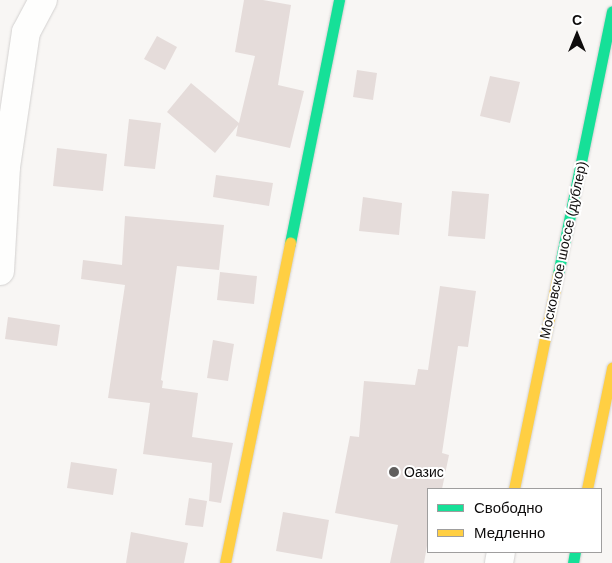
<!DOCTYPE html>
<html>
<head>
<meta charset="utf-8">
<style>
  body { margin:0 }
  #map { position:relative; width:612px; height:563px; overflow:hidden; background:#f8f6f4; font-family:Helvetica,sans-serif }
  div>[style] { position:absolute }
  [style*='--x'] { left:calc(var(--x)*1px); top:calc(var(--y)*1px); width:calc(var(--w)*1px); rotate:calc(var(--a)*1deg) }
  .building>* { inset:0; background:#e5dcda }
  .roads { filter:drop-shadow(0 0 1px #d3d1d0) drop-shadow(0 0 1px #d3d1d0) }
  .street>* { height:28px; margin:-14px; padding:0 14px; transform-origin:14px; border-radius:14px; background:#fefefd }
  .fast>* { height:11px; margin:-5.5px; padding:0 5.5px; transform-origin:5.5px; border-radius:5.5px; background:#16e098 }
  .slow>* { height:11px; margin:-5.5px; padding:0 5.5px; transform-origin:5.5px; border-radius:5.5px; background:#ffcf43 }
  .dots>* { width:14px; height:14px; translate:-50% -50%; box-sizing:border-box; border:2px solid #fff; border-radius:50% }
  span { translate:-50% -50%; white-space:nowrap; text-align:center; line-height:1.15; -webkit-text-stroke:4px #fff; paint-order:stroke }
  .street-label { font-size:14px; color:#0e0c0c }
  .poi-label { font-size:14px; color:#0e0c0c }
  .left { translate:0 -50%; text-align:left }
  .legend { position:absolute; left:427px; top:488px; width:175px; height:65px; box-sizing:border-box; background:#fff; border:1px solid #9f9e9e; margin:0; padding:6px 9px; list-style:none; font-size:15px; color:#0e0c0c }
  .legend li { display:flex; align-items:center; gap:10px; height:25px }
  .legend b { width:25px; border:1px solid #9f9e9e }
  .north { position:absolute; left:552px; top:10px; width:50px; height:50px; -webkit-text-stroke:4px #fff; paint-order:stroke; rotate:0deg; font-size:14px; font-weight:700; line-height:20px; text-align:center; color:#0e0c0c }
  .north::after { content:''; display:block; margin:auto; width:18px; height:22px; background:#0e0c0c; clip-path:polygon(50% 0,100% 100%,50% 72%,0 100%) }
</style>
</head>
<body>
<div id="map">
  <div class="building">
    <i style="clip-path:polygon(244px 0,263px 0,291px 5px,278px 85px,304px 91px,290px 148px,236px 136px,238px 125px,215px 153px,167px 112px,191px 83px,239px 123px,255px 56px,235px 52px)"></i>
    <i style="clip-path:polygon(157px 36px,177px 47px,165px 70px,144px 59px)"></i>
    <i style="clip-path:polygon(357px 70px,377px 73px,373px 100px,353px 97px)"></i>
    <i style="clip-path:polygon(490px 76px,520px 82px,510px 123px,480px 116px)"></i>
    <i style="clip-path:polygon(129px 119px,161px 123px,155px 169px,124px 166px)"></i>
    <i style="clip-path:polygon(57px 148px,107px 154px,103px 191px,53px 186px)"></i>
    <i style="clip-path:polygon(216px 175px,273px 183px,269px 206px,213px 197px)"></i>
    <i style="clip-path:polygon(452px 191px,489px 194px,485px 239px,448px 236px)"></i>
    <i style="clip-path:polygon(363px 197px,402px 203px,399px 235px,359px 231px)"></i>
    <i style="clip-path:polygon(125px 216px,224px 225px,219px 270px,177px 266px,161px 380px,163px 381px,162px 388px,198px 393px,192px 437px,233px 443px,221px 503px,209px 501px,212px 463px,143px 454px,150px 403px,108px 398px,125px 285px,81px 279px,83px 260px,122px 265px)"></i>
    <i style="clip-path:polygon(220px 272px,257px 276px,254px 304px,217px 300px)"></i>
    <i style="clip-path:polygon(440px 286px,476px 291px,468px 347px,458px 346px,442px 453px,449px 455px,442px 489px,428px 489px,428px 540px,424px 563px,390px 563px,398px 525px,335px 513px,350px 436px,359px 437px,364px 381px,415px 385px,418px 369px,428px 370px)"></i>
    <i style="clip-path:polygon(8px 317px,60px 325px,57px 346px,5px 339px)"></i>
    <i style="clip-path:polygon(213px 340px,234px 344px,228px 381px,207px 378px)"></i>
    <i style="clip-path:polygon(71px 462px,117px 469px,113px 495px,67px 488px)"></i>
    <i style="clip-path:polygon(189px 498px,207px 501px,203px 527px,185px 525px)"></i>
    <i style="clip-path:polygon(283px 512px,329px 520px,322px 559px,276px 551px)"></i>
    <i style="clip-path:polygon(131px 532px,188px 543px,184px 563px,126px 563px)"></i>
  </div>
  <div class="roads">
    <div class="street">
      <i style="--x:0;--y:271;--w:104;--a:-86.7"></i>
      <i style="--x:6;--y:167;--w:136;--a:-81.6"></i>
      <i style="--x:26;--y:32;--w:36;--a:-62"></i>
      <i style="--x:499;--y:563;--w:11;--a:-80"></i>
    </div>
    <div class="fast">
      <i style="--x:290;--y:243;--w:248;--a:-78.6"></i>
      <i style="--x:558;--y:274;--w:268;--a:-78.4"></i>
      <i style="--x:573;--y:563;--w:11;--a:-80"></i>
    </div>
    <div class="slow">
      <i style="--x:514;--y:489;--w:219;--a:-78.4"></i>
      <i style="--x:587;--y:489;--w:124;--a:-78.3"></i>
      <i style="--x:225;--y:563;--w:327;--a:-78.5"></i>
    </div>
  </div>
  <div class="dots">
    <i style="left:394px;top:472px;background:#605e5d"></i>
  </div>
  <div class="street-label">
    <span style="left:563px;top:250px;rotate:-78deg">Московское шоссе (дублер)</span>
  </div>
  <div class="poi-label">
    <span class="left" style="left:404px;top:472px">Оазис</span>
  </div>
  <ul class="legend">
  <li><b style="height:6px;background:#16e098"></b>Свободно</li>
  <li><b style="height:6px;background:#ffcf43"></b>Медленно</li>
  </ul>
  <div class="north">С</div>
</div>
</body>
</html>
